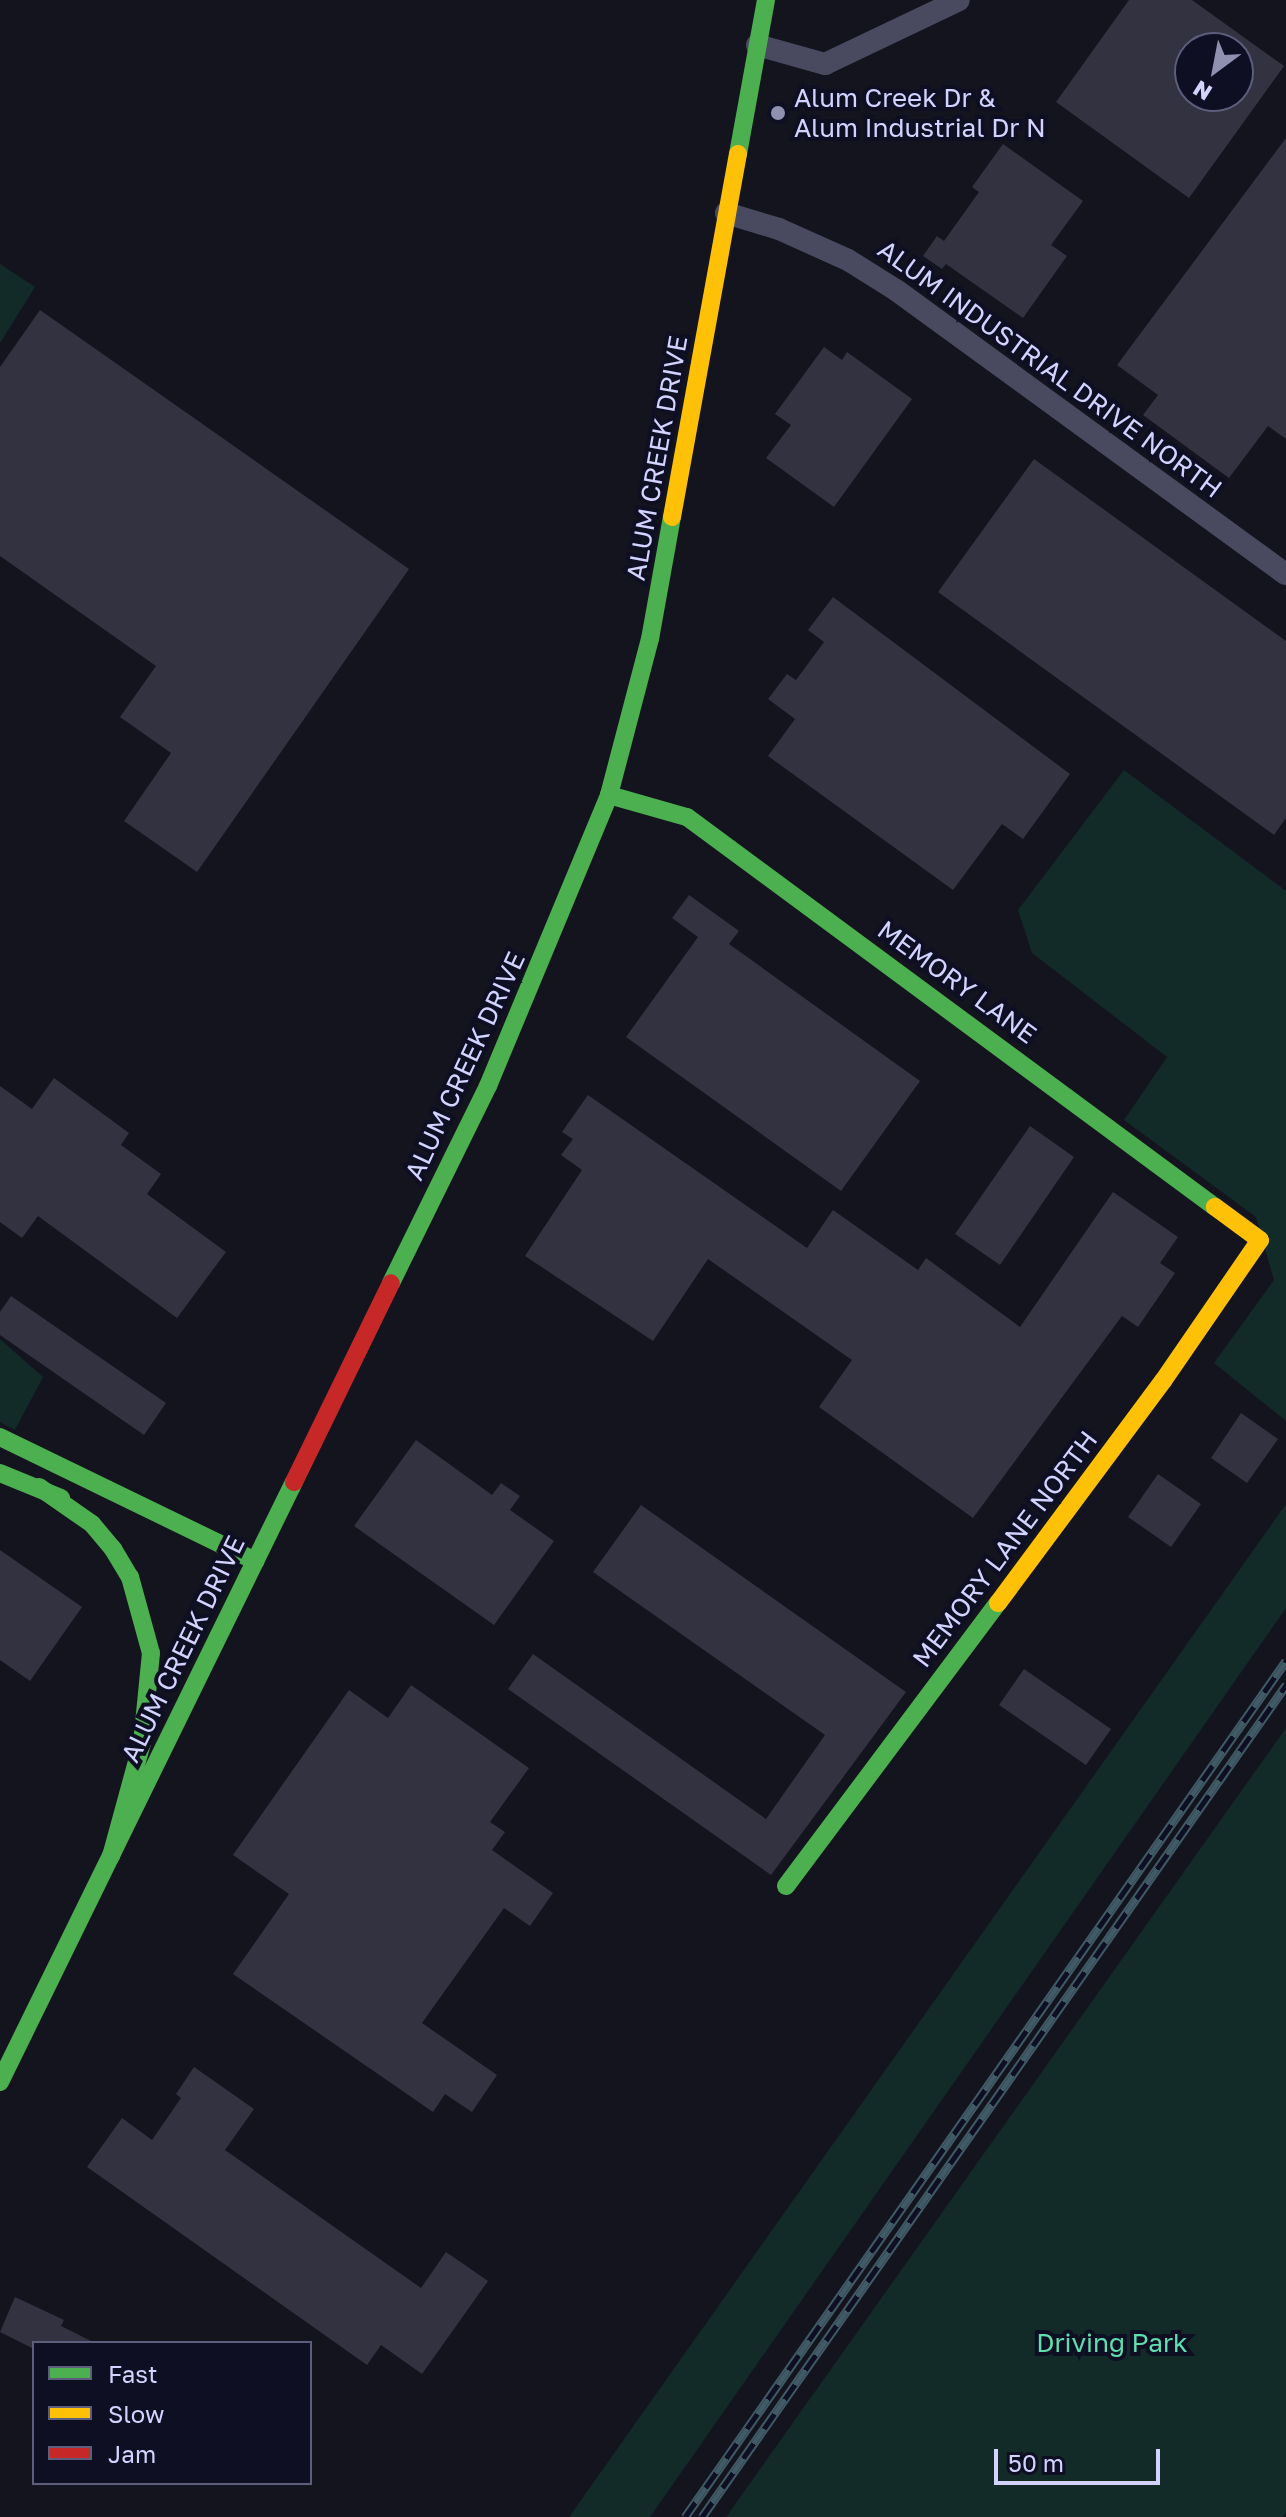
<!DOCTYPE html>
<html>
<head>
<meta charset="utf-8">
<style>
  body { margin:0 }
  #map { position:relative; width:1286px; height:2517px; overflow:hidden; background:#14141f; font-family:"Golos Text",sans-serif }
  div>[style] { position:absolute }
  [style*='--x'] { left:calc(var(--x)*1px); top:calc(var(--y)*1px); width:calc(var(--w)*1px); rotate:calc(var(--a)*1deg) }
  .green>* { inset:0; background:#122a28 }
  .building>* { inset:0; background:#323241 }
  .street>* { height:22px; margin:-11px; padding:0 11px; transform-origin:11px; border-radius:11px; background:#494a60 }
  .fast>* { height:18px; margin:-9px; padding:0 9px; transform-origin:9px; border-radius:9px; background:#4caf50 }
  .slow>* { height:18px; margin:-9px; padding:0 9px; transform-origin:9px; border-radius:9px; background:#ffc107 }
  .jam>* { height:18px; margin:-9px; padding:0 9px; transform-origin:9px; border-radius:9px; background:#c62828 }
  .rail>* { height:9px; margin-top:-4.5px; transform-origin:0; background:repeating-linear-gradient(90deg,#0f0f24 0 18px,#405a66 0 36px); box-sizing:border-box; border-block:2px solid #405a66 }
  .dots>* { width:22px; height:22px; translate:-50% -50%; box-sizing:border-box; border:4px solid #0f0f24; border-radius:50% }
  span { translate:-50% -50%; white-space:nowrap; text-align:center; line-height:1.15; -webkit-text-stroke:8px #0f0f24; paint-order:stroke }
  .poi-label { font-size:26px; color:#d2d3ff }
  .left { translate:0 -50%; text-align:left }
  .street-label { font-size:26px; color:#d2d3ff }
  .park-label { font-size:26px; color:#5edfad }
  .legend { position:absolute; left:32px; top:2341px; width:280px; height:144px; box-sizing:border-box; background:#0f0f24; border:2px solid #5d5d7c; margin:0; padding:10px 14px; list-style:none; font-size:24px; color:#d2d3ff }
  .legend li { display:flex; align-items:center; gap:16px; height:40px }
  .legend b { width:40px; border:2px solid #5d5d7c }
  .north { position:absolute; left:1174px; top:32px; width:80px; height:80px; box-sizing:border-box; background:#0f0f24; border:2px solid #5d5d7c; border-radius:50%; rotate:212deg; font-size:22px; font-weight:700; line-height:32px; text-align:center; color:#d2d3ff }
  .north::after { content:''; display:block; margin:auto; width:28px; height:36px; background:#9090b1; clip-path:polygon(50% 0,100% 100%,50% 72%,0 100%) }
  .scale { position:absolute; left:994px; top:2449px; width:166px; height:36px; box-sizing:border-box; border:4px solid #d2d3ff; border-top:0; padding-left:10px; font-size:24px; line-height:28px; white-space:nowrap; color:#d2d3ff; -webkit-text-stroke:6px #0f0f24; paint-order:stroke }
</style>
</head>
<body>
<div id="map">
  <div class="green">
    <i style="clip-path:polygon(0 264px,35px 287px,0 343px)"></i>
    <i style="clip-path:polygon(1124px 770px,1286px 891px,1286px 1421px,1214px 1363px,1274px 1280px,1256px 1217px,1124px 1120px,1167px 1057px,1032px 953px,1018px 910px)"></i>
    <i style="clip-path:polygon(0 1339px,43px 1377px,15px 1430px,0 1422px)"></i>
    <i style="clip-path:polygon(1286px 1504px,1286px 1608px,650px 2517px,569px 2517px)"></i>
    <i style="clip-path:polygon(1286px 1728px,1286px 2512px,1283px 2517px,726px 2517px)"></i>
  </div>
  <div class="building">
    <i style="clip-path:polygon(evenodd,1129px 0,1192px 0,1284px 66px,1189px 198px,1056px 102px,1129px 0,1190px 48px,1238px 48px,1238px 96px,1190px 96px,1190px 48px)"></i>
    <i style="clip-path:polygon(1286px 138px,1286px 439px,1268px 426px,1229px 478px,1143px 415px,1158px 395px,1117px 365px)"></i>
    <i style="clip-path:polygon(1003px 144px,1083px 201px,1051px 245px,1067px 256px,1023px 318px,946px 264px,942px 269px,923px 256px,937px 236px,944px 241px,979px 192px,972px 187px)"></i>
    <i style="clip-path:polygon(40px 310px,409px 569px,197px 872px,124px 821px,171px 753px,120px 717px,156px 666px,0 556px,0 367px)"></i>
    <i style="clip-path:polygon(824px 347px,842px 360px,847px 352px,912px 399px,834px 507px,766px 458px,791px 425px,775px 414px)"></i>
    <i style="clip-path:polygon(1034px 459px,1286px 641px,1286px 818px,1274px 835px,938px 592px)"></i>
    <i style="clip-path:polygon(833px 597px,1070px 774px,1023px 839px,1002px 824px,953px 890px,768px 756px,795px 719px,768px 699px,787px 674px,796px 680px,824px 642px,808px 630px)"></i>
    <i style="clip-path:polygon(689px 895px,739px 931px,729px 944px,920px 1081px,841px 1191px,626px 1037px,698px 937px,672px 918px)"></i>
    <i style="clip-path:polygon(54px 1078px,129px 1133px,121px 1145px,161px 1174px,147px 1194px,226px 1252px,177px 1318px,38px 1216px,22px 1238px,0 1222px,0 1086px,32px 1109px)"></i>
    <i style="clip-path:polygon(588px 1095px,807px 1248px,833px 1210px,918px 1270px,926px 1258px,1020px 1327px,1113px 1192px,1178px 1237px,1160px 1263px,1175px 1273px,1138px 1327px,1122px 1316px,973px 1518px,819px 1407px,852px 1360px,708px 1259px,653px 1341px,525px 1256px,582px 1170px,561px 1155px,573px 1139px,562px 1132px)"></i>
    <i style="clip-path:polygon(1030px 1126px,1074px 1157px,1000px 1265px,955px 1234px)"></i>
    <i style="clip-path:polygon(11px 1296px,166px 1403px,144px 1435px,0 1335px,0 1312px)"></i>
    <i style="clip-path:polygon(1241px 1413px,1278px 1439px,1247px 1483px,1211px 1458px)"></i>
    <i style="clip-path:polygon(416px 1440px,492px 1495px,501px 1483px,520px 1496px,510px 1510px,554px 1541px,494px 1625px,354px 1526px)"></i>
    <i style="clip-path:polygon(1158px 1474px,1201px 1504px,1171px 1547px,1128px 1517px)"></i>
    <i style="clip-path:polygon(641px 1505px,906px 1692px,771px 1875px,508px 1689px,533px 1654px,766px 1819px,825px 1735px,593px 1572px)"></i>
    <i style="clip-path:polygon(0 1550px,82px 1607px,30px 1681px,0 1660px)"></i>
    <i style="clip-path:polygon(1024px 1669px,1111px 1729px,1086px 1765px,999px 1705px)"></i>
    <i style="clip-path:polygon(411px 1685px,529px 1768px,490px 1822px,505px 1832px,492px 1850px,553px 1893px,530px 1926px,504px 1908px,422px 2023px,497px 2075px,472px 2112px,445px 2094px,433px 2112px,233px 1974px,289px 1894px,233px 1855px,349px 1690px,388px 1718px)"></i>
    <i style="clip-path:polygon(194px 2067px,254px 2109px,225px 2150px,421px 2288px,446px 2252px,488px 2281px,422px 2374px,381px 2345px,367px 2365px,87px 2167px,122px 2118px,152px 2140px,181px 2098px,176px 2094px)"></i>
    <i style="clip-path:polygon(15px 2297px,64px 2320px,61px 2326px,95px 2343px,34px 2343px,34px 2349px,0 2332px)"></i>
  </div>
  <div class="street">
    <i style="--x:757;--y:45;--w:71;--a:15.6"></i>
    <i style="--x:825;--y:64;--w:148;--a:-25.5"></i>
    <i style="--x:726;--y:213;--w:55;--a:16.8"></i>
    <i style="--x:779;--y:229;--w:76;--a:24.2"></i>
    <i style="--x:848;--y:260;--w:57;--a:32"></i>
    <i style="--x:896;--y:290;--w:482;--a:36.1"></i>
  </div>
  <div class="fast">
    <i style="--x:738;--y:154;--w:157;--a:-79.7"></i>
    <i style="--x:609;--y:795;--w:81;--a:15.8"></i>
    <i style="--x:687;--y:817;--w:656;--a:36.45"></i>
    <i style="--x:391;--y:1283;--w:220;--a:-63.8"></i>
    <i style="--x:488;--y:1086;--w:315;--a:-67.4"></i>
    <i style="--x:609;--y:795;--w:161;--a:-75.3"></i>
    <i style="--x:650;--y:639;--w:124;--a:-79.8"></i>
    <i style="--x:0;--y:1437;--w:284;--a:25.9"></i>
    <i style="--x:0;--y:1473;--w:66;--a:22.3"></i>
    <i style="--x:39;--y:1487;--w:65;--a:34.9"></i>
    <i style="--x:92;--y:1524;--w:33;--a:50"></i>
    <i style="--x:113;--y:1549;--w:33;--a:59"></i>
    <i style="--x:130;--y:1577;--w:79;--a:74.6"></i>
    <i style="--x:151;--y:1653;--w:90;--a:95.7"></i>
    <i style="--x:142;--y:1743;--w:117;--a:105.3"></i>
    <i style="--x:786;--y:1886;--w:354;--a:-53.2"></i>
    <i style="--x:0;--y:2082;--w:668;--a:-63.9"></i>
  </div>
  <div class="slow">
    <i style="--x:672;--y:517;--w:369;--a:-79.7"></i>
    <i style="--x:998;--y:1603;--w:277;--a:-53.4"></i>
    <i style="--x:1163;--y:1381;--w:171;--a:-55.5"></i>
    <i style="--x:1260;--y:1240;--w:56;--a:-143.7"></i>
  </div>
  <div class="jam">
    <i style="--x:294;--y:1482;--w:221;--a:-64"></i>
  </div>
  <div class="rail">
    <i style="--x:685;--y:2517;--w:1046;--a:-54.93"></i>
    <i style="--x:702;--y:2517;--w:1017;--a:-54.93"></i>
  </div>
  <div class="dots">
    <i style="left:778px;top:113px;background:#9090b1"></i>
  </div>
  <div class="poi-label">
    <span class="left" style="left:794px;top:113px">Alum Creek Dr &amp;<br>Alum Industrial Dr N</span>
  </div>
  <div class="street-label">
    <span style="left:1050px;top:369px;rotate:36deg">ALUM INDUSTRIAL DRIVE NORTH</span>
    <span style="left:657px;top:458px;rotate:-80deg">ALUM CREEK DRIVE</span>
    <span style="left:957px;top:982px;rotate:36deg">MEMORY LANE</span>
    <span style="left:465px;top:1066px;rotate:-65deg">ALUM CREEK DRIVE</span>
    <span style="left:1005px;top:1549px;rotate:-53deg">MEMORY LANE NORTH</span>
    <span style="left:183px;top:1649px;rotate:-64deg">ALUM CREEK DRIVE</span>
  </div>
  <div class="park-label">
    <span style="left:1112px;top:2343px">Driving Park</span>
  </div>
  <ul class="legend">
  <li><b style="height:10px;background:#4caf50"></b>Fast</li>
  <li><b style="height:10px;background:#ffc107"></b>Slow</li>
  <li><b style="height:10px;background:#c62828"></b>Jam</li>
  </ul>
  <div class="north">N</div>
  <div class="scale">50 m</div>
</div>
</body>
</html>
